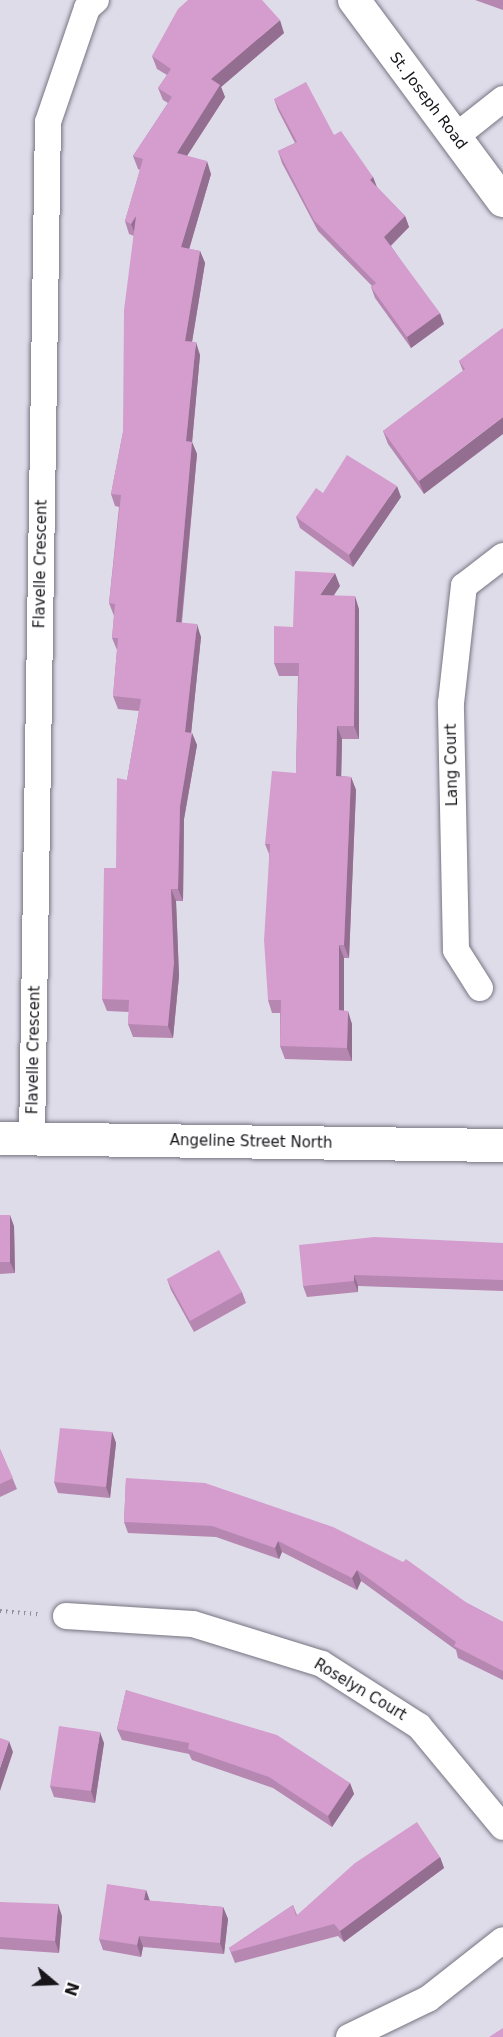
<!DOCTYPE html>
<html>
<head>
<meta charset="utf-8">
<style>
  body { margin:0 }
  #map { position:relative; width:503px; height:2037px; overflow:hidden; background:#dfdcea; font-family:"DejaVu Sans",sans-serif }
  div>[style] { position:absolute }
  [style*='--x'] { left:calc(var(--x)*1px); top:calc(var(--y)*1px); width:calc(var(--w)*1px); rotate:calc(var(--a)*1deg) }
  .path>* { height:4px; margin-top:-2px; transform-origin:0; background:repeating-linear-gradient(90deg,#918e99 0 1.5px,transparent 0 6px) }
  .roads { filter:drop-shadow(0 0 2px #787582) drop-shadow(0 0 2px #787582) }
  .minor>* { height:26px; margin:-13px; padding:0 13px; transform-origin:13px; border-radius:13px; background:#fff }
  .tertiary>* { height:32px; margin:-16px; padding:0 16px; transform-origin:16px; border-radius:16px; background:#fff }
  .secondary>* { height:33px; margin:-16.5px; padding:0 16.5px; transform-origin:16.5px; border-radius:16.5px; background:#fff }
  .wall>* { inset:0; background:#b687b1 }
  .shaded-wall>* { inset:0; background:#946e90 }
  .building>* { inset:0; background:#d49dce }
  span { translate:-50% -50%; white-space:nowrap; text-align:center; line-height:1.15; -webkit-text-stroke:4.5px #fff; paint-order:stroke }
  .street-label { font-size:15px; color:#17151a }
  .north { position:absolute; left:24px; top:1953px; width:60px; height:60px; -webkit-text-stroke:4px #fff; paint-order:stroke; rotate:109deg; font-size:16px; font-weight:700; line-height:24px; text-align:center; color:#17151a }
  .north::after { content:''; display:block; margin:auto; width:21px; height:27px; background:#17151a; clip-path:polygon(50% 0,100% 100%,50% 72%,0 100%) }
</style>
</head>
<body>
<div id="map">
  <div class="path">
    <i style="--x:0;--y:1611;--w:38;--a:5"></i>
  </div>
  <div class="roads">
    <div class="minor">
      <i style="--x:455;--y:137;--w:61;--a:-38.4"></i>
      <i style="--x:480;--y:988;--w:45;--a:-122.3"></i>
      <i style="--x:456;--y:950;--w:247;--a:-91.2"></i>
      <i style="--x:451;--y:703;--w:118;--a:-83.7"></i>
      <i style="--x:464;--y:586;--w:49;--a:-37.6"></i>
      <i style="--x:32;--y:1139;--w:1017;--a:-89.1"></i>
      <i style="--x:48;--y:122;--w:120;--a:-71.1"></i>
      <i style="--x:87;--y:8;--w:12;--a:-42"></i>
      <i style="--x:66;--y:1616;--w:127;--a:3.6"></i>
      <i style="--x:193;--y:1624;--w:135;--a:17.2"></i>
      <i style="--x:322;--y:1664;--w:115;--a:32.6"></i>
      <i style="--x:419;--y:1726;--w:131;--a:50.3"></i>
      <i style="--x:349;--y:2037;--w:88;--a:-25.7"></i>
      <i style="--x:428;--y:1999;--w:95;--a:-38.2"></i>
    </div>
    <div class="tertiary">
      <i style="--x:354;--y:0;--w:250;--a:53.5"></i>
    </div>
    <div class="secondary">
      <i style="--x:0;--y:1138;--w:503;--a:0.8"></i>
    </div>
  </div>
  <div class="wall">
    <i style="clip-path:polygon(475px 0,503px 0,503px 10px)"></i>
    <i style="clip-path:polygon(284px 33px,221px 87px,225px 97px,187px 156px,211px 174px,189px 249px,200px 251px,205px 263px,192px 342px,200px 355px,192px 442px,197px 454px,182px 623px,201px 637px,191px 733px,192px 733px,197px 745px,184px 819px,183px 901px,176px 901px,179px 976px,173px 1038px,133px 1037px,128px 1024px,129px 1012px,107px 1011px,102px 999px,116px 868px,127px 780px,139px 711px,118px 709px,113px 696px,117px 650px,112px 638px,114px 616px,109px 603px,119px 507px,115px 506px,111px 494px,123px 432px,134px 236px,129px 234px,125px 221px,140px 170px,138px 169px,133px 156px,168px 103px,163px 100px,158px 88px,167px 75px,157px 69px,152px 56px)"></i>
    <i style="clip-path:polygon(274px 99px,334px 135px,373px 177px,377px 187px,405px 216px,409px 227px,391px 246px,444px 324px,411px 348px,375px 298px,371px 287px,372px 286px,318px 231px,282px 163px,278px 151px,295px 143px,278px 110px)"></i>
    <i style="clip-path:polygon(503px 328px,424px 494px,388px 444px,383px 431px,463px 371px,459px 361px)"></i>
    <i style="clip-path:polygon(323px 493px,401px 497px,353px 567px,300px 528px,296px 517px)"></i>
    <i style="clip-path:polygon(340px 586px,334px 595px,359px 609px,359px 739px,342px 739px,341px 776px,351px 777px,356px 790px,349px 958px,344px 958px,344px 1011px,352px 1024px,352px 1061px,285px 1059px,280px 1046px,280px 1013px,272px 1013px,268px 1000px,269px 854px,265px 844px,296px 773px,298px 676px,279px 676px,274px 663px)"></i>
    <i style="clip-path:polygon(0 1215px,14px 1226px,15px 1273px,0 1274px)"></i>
    <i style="clip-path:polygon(503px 1243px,503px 1291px,358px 1286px,358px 1292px,307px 1297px,303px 1286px)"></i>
    <i style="clip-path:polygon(167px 1279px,242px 1292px,246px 1303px,194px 1332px,171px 1290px)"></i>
    <i style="clip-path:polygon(112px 1432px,116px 1443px,110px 1498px,58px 1493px,54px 1482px)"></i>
    <i style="clip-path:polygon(0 1449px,17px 1489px,0 1497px)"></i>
    <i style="clip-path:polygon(126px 1478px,467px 1603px,503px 1622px,503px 1680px,458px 1658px,456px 1650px,361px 1581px,357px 1590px,282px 1552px,279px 1559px,216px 1537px,128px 1533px,124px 1522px)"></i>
    <i style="clip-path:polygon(126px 1690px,350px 1783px,354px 1794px,332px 1827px,273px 1788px,192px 1760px,189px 1754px,122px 1740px,117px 1729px)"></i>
    <i style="clip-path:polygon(104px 1743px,95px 1803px,54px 1797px,50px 1786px)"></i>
    <i style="clip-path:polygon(440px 1857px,444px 1868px,344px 1942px,338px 1936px,235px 1963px,229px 1948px,293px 1905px,297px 1915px)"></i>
    <i style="clip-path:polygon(146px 1890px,150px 1901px,223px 1907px,228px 1919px,224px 1954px,143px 1947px,141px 1957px,103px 1950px,99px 1939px)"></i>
    <i style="clip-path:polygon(0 1902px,62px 1916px,59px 1953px,0 1949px)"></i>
  </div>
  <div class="shaded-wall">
    <i style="clip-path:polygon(280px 20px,284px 33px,221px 87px,225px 97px,181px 165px,177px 153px,211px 79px)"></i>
    <i style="clip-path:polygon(207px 161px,211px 174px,186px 260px,181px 247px)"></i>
    <i style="clip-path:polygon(373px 177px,377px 188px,370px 180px)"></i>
    <i style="clip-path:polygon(136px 216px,136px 236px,131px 224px)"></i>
    <i style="clip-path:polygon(405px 216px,409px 227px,388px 248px,384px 237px)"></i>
    <i style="clip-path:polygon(200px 251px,205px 263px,190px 354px,185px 341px)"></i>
    <i style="clip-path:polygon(440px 313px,444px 324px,411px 348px,407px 337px)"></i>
    <i style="clip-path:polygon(196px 342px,200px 355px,191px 454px,186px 441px)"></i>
    <i style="clip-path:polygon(503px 417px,503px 434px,424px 494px,419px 481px)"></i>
    <i style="clip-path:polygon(192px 442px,197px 454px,180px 635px,176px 622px)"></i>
    <i style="clip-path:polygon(397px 486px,401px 497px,353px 567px,349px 555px)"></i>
    <i style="clip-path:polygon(335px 573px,340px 586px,325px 608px,320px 595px)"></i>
    <i style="clip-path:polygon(355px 596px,359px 609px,359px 739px,354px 726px)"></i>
    <i style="clip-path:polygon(197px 624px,201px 637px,190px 744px,185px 732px)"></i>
    <i style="clip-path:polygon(337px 726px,342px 739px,341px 789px,336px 776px)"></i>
    <i style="clip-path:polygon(192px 733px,197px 745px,184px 819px,183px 901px,178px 889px,180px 806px)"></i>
    <i style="clip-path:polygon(351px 777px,356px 790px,349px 958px,344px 945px)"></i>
    <i style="clip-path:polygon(171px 889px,176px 901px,179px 976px,173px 1038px,168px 1026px)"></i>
    <i style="clip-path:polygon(339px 945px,344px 958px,344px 1024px,339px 1010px)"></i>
    <i style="clip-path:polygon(348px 1011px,352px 1024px,352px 1061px,347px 1048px)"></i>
    <i style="clip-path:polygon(10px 1215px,14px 1226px,15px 1273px,10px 1262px)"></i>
    <i style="clip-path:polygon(354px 1275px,358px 1286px,358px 1292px,354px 1281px)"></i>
    <i style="clip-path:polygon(112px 1432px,116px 1443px,110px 1498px,106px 1487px)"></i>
    <i style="clip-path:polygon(278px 1541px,282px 1552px,279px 1559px,275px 1548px)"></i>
    <i style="clip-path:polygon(357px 1570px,361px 1581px,357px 1590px,352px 1578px)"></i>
    <i style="clip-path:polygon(100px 1732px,104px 1743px,95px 1803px,91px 1791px)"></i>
    <i style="clip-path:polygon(9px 1741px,13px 1752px,0 1791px,0 1768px)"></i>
    <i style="clip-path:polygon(350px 1783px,354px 1794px,332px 1827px,328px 1816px)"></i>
    <i style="clip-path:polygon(440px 1857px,444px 1868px,344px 1942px,340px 1931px)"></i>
    <i style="clip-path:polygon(146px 1890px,150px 1902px,144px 1900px)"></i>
    <i style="clip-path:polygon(58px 1904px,62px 1916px,59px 1953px,55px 1941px)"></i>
    <i style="clip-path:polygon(223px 1907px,228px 1919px,224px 1954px,220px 1943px)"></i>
    <i style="clip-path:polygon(139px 1936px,143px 1947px,141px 1957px,137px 1945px)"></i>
  </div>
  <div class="building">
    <i style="clip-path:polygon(188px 0,262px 0,280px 20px,211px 79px,220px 85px,177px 153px,207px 161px,181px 247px,200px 251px,185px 341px,196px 342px,186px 441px,192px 442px,176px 622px,197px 624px,185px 732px,192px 733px,180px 806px,178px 889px,171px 889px,174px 963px,168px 1026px,128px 1024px,129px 1000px,102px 999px,104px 868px,116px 868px,117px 778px,127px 780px,141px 699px,113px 696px,118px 638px,112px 638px,115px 604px,109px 603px,121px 495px,111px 494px,123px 432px,124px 310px,136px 216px,131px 224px,125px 221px,143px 159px,133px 156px,172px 97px,158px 88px,171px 69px,152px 56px,178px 9px)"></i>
    <i style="clip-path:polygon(306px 82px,334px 135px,341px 131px,373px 177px,370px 180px,405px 216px,384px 237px,440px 313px,407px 337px,371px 287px,376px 283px,314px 220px,278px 151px,297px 142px,274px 99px)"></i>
    <i style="clip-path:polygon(503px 328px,503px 417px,419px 481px,383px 431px,465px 369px,459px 361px)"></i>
    <i style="clip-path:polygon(347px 455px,397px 486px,349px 555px,296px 517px,316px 488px,323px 493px)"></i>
    <i style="clip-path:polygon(295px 571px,335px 573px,320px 595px,355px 596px,354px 726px,337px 726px,336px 776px,351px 777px,344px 945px,339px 945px,339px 1010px,348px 1011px,347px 1048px,280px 1046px,281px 1000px,268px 1000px,264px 940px,270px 844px,265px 844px,272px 771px,296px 773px,299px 663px,274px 663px,274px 626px,293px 627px)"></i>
    <i style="clip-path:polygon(0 1215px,10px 1215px,10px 1262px,0 1262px)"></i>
    <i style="clip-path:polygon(374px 1237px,503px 1243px,503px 1280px,354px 1275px,354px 1281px,303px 1286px,299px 1245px)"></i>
    <i style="clip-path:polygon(219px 1250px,242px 1292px,190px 1321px,167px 1279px)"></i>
    <i style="clip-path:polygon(60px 1428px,112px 1432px,106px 1487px,54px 1482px)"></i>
    <i style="clip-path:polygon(0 1449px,13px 1478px,0 1484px)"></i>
    <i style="clip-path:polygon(126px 1478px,205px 1483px,333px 1527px,403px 1562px,406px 1559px,467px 1603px,503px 1622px,503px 1671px,454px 1646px,456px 1642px,357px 1570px,352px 1578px,278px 1541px,275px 1548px,212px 1526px,124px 1522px)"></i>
    <i style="clip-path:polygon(126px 1690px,277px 1735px,350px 1783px,328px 1816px,269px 1777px,188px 1749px,189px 1743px,117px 1729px)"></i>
    <i style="clip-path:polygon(59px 1726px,100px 1732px,91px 1791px,50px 1786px)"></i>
    <i style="clip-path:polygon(0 1738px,9px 1741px,0 1768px)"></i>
    <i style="clip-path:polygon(417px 1822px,440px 1857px,340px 1931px,334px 1924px,231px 1952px,229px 1948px,293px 1905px,296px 1916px,355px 1863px)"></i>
    <i style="clip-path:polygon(107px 1884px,146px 1890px,144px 1900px,223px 1907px,220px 1943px,139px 1936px,137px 1945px,99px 1939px)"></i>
    <i style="clip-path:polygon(0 1902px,58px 1904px,55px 1941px,0 1937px)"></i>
    <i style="clip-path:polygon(503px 2028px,503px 2037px,489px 2037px)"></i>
  </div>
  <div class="street-label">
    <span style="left:428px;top:101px;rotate:53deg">St. Joseph Road</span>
    <span style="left:41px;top:564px;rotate:-89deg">Flavelle Crescent</span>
    <span style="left:452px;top:765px;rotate:-91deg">Lang Court</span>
    <span style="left:34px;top:1050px;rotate:-89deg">Flavelle Crescent</span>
    <span style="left:251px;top:1142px;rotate:1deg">Angeline Street North</span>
    <span style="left:360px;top:1690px;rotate:31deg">Roselyn Court</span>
  </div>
  <div class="north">N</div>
</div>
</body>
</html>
